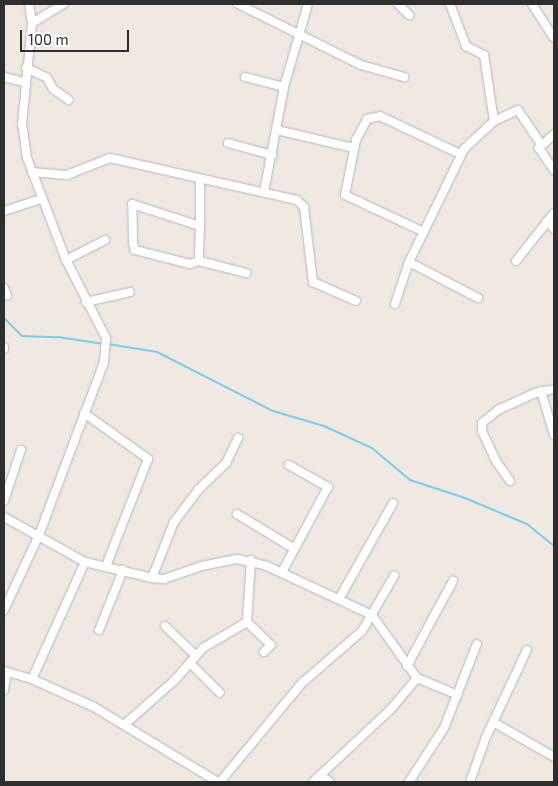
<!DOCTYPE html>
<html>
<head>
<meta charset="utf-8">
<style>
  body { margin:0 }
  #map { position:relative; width:558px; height:786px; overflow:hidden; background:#efe9e1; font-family:"Exo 2",sans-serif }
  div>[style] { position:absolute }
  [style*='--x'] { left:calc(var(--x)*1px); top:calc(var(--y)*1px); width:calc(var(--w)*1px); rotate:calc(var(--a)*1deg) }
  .stream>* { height:2px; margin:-1px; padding:0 1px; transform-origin:1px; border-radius:1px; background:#75cff0 }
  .roads { filter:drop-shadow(0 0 1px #b4b7c1) drop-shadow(0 0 1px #b4b7c1) }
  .minor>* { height:8px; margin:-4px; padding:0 4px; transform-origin:4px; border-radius:4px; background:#fff }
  span { translate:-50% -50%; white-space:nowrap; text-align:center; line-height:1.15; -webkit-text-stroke:4px #fff; paint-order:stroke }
  .frame { position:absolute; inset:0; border:5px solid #2e2e2e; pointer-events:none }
  .scale { position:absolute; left:20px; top:30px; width:109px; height:22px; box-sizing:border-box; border:2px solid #2e2e2e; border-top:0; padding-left:6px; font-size:15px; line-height:18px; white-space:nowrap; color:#2e2e2e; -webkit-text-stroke:4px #fff; paint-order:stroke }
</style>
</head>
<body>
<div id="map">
  <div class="stream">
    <i style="--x:4;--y:318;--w:25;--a:45"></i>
    <i style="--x:22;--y:336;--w:36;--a:2"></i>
    <i style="--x:58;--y:337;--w:47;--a:8.7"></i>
    <i style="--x:108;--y:344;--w:50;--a:9.3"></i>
    <i style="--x:157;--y:352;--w:130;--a:27"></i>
    <i style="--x:273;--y:411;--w:53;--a:16.4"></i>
    <i style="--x:324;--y:426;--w:53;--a:24.6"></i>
    <i style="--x:372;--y:448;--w:50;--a:40.1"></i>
    <i style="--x:410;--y:480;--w:58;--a:18.1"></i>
    <i style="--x:465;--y:498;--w:67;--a:22.8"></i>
    <i style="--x:527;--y:524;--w:35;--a:39"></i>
  </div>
  <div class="roads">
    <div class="minor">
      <i style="--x:238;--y:4;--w:137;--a:26.4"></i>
      <i style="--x:361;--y:65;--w:45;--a:15.6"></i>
      <i style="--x:398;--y:4;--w:16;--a:45"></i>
      <i style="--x:450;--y:4;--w:45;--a:69.1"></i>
      <i style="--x:466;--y:46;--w:20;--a:27"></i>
      <i style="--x:484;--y:55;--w:67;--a:81.4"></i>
      <i style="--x:532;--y:4;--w:40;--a:57.1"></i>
      <i style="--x:32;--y:23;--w:37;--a:-31"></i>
      <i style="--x:26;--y:68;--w:23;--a:25"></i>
      <i style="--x:47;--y:78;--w:13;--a:61"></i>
      <i style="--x:53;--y:89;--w:19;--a:35"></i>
      <i style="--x:4;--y:77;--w:21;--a:14"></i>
      <i style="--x:245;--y:77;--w:40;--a:14.4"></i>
      <i style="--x:277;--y:130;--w:79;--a:13.2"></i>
      <i style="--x:554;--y:134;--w:21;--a:137"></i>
      <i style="--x:539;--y:148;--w:27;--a:56"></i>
      <i style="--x:228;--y:143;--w:46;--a:15.3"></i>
      <i style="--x:32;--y:172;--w:35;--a:5"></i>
      <i style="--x:67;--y:175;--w:46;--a:-21.6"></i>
      <i style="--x:110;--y:158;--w:192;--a:12.7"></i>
      <i style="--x:297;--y:200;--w:10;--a:45"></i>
      <i style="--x:304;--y:207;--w:76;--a:83.2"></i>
      <i style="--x:313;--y:282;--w:47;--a:23.8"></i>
      <i style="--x:200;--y:180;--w:46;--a:90"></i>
      <i style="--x:200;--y:226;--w:35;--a:92"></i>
      <i style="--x:199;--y:261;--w:9;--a:162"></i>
      <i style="--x:190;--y:264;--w:57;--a:-165.7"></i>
      <i style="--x:135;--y:250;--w:7;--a:-106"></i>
      <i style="--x:133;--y:243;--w:39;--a:-91"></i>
      <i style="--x:132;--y:204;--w:71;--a:17.9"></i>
      <i style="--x:264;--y:192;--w:107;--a:-79.2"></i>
      <i style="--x:284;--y:87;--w:86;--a:-73.9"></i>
      <i style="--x:4;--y:211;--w:38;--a:-18"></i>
      <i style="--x:547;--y:221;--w:11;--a:49"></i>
      <i style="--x:424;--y:232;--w:87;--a:-154.9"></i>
      <i style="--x:345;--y:195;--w:56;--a:-78.7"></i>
      <i style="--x:356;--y:140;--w:24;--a:-62"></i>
      <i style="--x:367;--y:119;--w:13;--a:-13"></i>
      <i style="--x:380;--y:116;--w:89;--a:25.4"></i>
      <i style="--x:66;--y:260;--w:44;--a:-27.1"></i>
      <i style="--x:199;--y:261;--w:49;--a:14.3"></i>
      <i style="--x:516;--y:261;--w:61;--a:-51.6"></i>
      <i style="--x:409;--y:262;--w:78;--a:27.6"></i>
      <i style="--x:4;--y:288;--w:8;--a:67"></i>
      <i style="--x:86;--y:302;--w:45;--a:-12.8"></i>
      <i style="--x:395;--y:304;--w:44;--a:-71.6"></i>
      <i style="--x:409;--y:262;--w:126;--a:-64"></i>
      <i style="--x:464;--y:149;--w:41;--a:-43"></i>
      <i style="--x:494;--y:121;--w:26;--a:-25"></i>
      <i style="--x:518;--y:110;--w:41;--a:55.9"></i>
      <i style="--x:4;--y:349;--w:2;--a:-90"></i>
      <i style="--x:541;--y:391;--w:46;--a:73.5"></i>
      <i style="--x:84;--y:413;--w:79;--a:35.7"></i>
      <i style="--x:148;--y:459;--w:115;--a:111.4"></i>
      <i style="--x:510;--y:481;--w:24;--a:-125"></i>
      <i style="--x:496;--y:461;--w:33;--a:-115"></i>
      <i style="--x:482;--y:431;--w:8;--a:-90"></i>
      <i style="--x:482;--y:423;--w:21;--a:-39"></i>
      <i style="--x:498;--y:410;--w:41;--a:-24.7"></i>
      <i style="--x:535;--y:393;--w:19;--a:-12"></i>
      <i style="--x:4;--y:501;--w:54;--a:-71.6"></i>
      <i style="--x:237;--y:514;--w:66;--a:31.3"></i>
      <i style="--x:4;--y:517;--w:93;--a:29.1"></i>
      <i style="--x:85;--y:562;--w:69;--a:13.4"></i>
      <i style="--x:152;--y:578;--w:12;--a:5"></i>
      <i style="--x:164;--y:579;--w:39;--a:-19"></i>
      <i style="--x:201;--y:566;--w:37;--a:-11"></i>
      <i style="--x:237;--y:559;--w:31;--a:13"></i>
      <i style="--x:267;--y:566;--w:116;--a:25"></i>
      <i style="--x:372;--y:615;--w:77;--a:54.5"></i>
      <i style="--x:417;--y:678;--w:44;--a:22.5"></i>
      <i style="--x:251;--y:560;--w:62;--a:93.7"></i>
      <i style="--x:247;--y:622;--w:33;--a:44"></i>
      <i style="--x:271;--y:645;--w:10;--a:135"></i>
      <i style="--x:282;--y:572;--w:97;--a:-61.6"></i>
      <i style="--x:328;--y:487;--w:45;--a:-150.6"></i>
      <i style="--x:152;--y:578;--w:60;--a:-68.6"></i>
      <i style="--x:174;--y:522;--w:41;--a:-52.9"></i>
      <i style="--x:199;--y:489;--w:37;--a:-44"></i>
      <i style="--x:226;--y:463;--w:28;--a:-64"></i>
      <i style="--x:339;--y:599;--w:110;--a:-60.6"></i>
      <i style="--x:4;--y:610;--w:83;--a:-65"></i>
      <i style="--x:39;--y:535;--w:185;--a:-69.4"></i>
      <i style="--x:104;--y:362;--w:24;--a:-85"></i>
      <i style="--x:106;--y:338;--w:88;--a:-117.1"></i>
      <i style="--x:66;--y:260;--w:109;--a:-110.9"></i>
      <i style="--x:27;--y:158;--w:34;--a:-98"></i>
      <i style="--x:22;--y:124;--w:101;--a:-84.3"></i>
      <i style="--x:32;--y:23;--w:19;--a:-99"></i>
      <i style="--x:165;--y:626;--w:43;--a:44.1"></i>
      <i style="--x:99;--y:630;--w:65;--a:-68.2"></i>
      <i style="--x:190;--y:663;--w:42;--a:45"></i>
      <i style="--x:407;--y:666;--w:97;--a:-61.6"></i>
      <i style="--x:4;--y:671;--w:29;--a:16"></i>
      <i style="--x:32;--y:679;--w:68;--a:24.3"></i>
      <i style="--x:94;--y:707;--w:145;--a:31.2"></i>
      <i style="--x:32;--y:679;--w:128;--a:-65.6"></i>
      <i style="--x:4;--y:690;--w:18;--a:-81"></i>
      <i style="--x:493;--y:722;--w:70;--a:29.8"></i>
      <i style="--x:125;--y:724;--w:65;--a:-41.3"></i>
      <i style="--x:174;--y:681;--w:44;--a:-48.7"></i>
      <i style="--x:203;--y:648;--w:51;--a:-30.6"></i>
      <i style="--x:320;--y:775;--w:12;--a:35"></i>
      <i style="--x:220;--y:782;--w:129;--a:-50.4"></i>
      <i style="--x:302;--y:683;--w:79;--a:-40.9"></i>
      <i style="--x:362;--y:631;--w:64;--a:-59.8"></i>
      <i style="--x:313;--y:782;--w:107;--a:-43.1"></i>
      <i style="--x:391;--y:709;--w:40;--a:-50"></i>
      <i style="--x:409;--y:782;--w:64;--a:-57.1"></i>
      <i style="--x:444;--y:728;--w:90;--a:-68.6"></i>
      <i style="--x:470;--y:782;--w:48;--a:-70.4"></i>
      <i style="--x:486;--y:737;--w:96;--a:-64.8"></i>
    </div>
  </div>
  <div class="frame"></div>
  <div class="scale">100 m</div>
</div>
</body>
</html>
